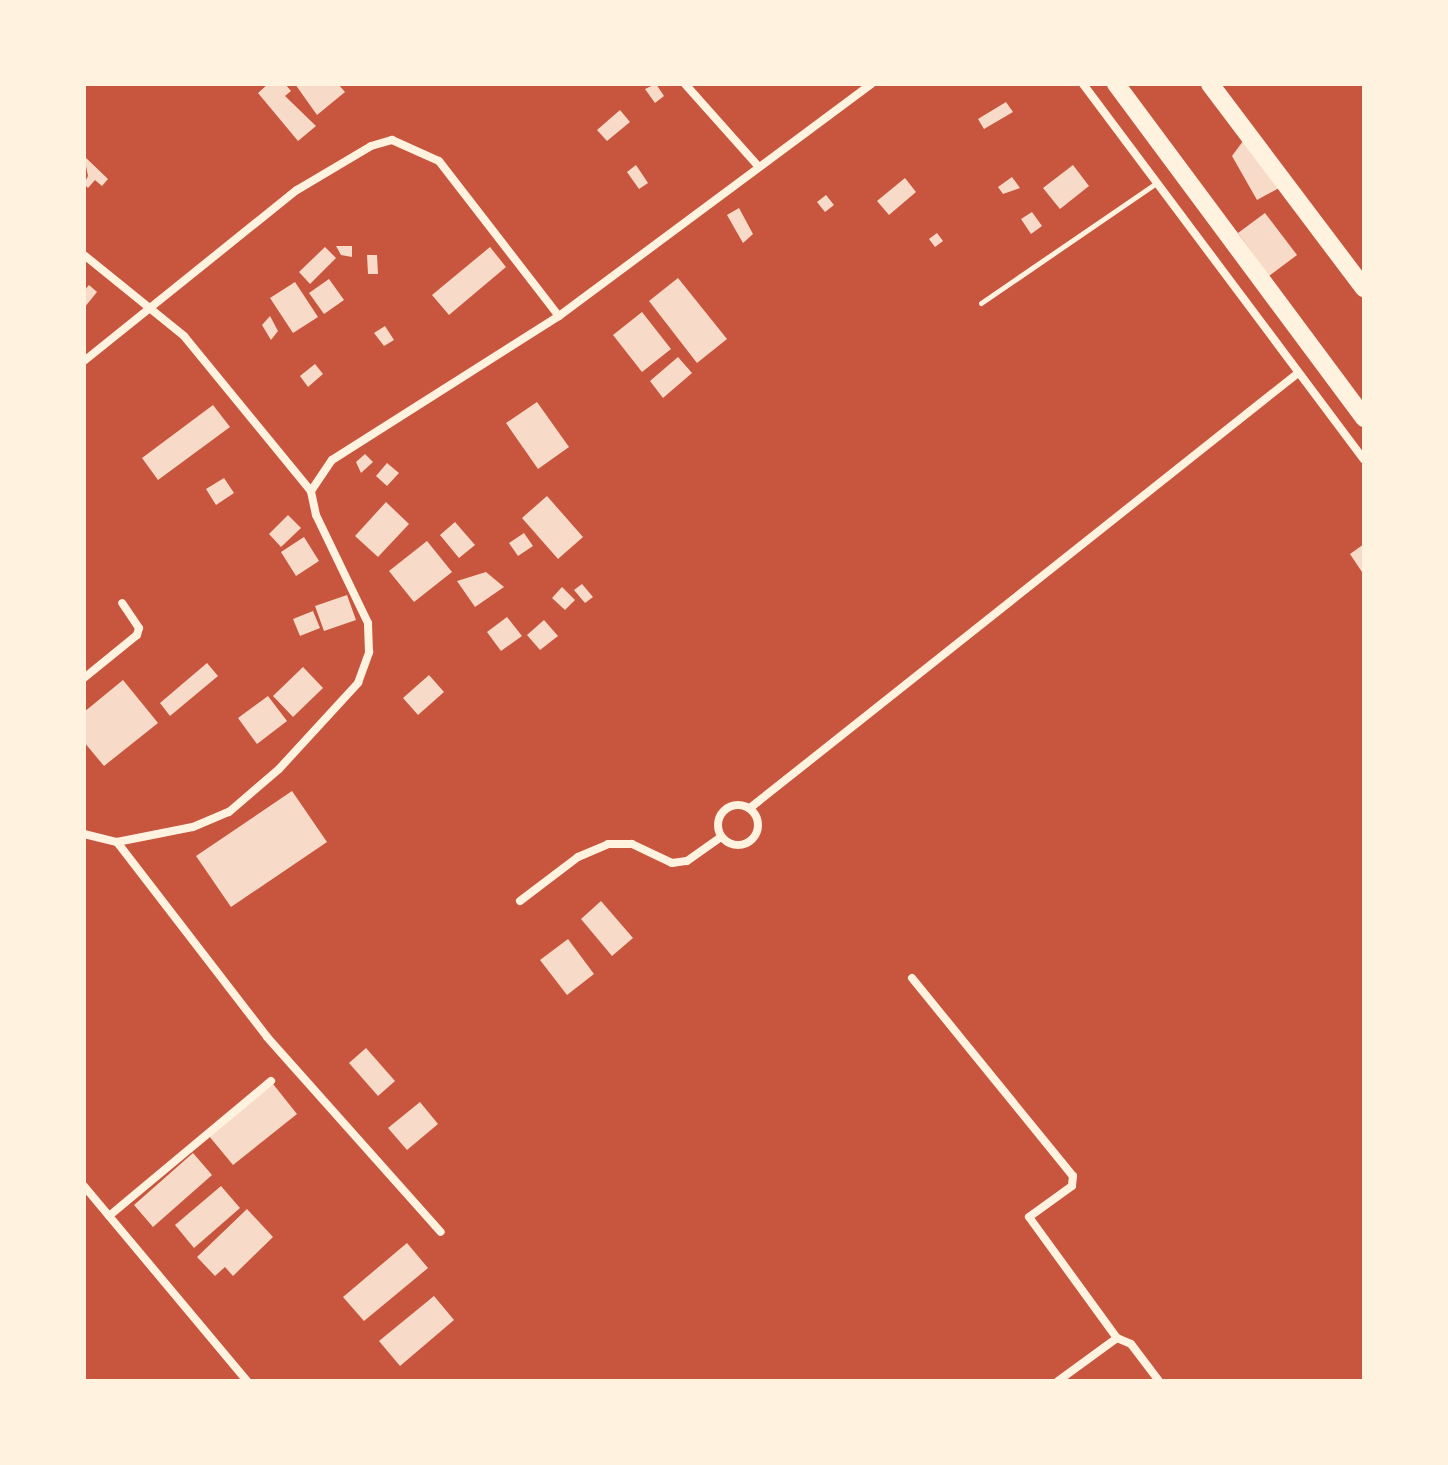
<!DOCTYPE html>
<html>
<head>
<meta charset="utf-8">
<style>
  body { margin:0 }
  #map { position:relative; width:1448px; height:1465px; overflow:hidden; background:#c8553d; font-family:"Nunito Sans",sans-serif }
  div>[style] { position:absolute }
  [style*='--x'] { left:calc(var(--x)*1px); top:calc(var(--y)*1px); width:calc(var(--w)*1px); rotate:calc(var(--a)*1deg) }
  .building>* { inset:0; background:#f7dbc8 }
  .service>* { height:5px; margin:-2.5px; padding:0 2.5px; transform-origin:2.5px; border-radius:2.5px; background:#fff3e0 }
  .minor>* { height:8px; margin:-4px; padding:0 4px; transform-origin:4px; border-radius:4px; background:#fff3e0 }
  .minor>.ring { margin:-4px; padding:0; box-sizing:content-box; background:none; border:8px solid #fff3e0; border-radius:50% }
  .trunk>* { height:18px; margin:-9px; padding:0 9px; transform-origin:9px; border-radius:9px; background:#fff3e0 }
  span { translate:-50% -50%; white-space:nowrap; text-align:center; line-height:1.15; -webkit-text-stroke:7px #fff3e0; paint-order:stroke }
  .frame { position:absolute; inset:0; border:86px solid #fff3e0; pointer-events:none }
</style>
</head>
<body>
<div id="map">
  <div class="building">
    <i style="clip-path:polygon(268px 84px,285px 84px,291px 91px,285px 96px,316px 126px,298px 141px,258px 93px)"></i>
    <i style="clip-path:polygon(295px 84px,338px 84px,345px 92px,317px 115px)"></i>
    <i style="clip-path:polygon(656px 84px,664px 96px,655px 103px,645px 89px)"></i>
    <i style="clip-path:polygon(1006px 102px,1013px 112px,984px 129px,978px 119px)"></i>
    <i style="clip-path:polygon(620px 110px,630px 122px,607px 141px,597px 130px)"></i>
    <i style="clip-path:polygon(1249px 133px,1279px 188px,1257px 200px,1232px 156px)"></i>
    <i style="clip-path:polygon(84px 156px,108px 179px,102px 186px,95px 180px,88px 188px,84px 184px,88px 176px)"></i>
    <i style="clip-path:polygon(636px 165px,648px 183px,639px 189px,627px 172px)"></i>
    <i style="clip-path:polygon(1073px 165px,1089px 186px,1060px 209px,1043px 188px)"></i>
    <i style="clip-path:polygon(1012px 177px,1020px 188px,1003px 194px,998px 187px)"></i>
    <i style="clip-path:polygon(905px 178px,916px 192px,889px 215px,877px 201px)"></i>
    <i style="clip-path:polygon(826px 195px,834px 205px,825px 212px,817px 202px)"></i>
    <i style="clip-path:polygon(739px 208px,753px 234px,743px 243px,727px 215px)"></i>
    <i style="clip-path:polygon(1032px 212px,1042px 226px,1031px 234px,1021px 219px)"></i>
    <i style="clip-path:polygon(1265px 213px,1297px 255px,1269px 276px,1238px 233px)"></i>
    <i style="clip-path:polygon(937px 233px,943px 241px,935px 247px,929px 239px)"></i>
    <i style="clip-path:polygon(336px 246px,352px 246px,352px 257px,341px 255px)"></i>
    <i style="clip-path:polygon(325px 247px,336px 258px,310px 284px,299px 272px)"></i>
    <i style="clip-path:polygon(490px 247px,506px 267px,449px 315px,432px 295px)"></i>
    <i style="clip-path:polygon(367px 255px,377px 255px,378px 274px,368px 274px)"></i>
    <i style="clip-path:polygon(678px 278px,727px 339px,697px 363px,649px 301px)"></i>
    <i style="clip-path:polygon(329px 279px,344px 300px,324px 314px,309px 293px)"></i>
    <i style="clip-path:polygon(295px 282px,318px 317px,293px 333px,270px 298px)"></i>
    <i style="clip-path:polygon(89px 285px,97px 292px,84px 308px,84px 291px)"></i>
    <i style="clip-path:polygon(642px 312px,671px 349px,642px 372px,613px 335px)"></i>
    <i style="clip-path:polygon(270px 316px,278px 331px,271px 340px,262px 325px)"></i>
    <i style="clip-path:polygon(385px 326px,394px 340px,384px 346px,374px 333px)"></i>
    <i style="clip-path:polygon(678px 357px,692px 373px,663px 398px,650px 381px)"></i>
    <i style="clip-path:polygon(315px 364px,323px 374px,308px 387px,300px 376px)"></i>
    <i style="clip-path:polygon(537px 402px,569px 447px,538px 469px,506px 423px)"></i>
    <i style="clip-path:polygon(213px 405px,230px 427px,158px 480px,142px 458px)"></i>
    <i style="clip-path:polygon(365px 454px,373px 462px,361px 473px,356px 462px)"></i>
    <i style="clip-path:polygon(387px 463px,399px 473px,387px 486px,376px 476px)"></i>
    <i style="clip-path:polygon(224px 478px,234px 493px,216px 505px,206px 489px)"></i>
    <i style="clip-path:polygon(547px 496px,583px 537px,558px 559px,522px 518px)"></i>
    <i style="clip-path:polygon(386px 502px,409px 524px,378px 557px,355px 536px)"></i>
    <i style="clip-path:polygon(288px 515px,301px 528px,281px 547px,269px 534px)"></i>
    <i style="clip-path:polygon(455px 522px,475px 545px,459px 558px,440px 535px)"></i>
    <i style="clip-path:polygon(524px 533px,533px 546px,518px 556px,509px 543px)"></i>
    <i style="clip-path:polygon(304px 537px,319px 561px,296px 576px,281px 552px)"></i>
    <i style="clip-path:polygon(427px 541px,452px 572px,414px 602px,389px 571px)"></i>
    <i style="clip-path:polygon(1364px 544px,1364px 575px,1350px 554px)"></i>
    <i style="clip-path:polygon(486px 572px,504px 587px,475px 607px,457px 581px)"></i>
    <i style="clip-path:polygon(582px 584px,593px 597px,585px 603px,574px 590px)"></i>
    <i style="clip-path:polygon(562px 587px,575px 600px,565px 610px,552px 598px)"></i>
    <i style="clip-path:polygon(347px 595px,356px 620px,324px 631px,315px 606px)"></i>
    <i style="clip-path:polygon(313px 611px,320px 628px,300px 636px,293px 619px)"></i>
    <i style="clip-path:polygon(507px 617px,522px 636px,501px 651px,487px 632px)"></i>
    <i style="clip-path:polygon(544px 620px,558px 636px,540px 650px,527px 635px)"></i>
    <i style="clip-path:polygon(207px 663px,218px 676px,170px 716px,160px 703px)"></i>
    <i style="clip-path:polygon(303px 667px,323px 688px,293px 717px,273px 696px)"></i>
    <i style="clip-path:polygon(429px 675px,444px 692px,418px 715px,403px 698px)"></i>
    <i style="clip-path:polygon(123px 680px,158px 723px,104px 766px,84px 742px,84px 712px)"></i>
    <i style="clip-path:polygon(268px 696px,287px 721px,257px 744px,238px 718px)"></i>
    <i style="clip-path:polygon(292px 791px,327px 842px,231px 907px,196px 856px)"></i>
    <i style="clip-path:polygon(601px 901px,633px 938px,612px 956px,581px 919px)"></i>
    <i style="clip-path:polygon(568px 939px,594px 974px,567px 995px,540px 960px)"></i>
    <i style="clip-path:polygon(366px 1048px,395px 1081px,378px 1096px,349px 1063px)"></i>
    <i style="clip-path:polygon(273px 1084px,297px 1114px,233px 1165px,209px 1136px)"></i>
    <i style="clip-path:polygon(420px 1102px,438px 1124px,407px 1150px,388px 1128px)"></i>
    <i style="clip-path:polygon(193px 1153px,212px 1175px,153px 1227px,134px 1205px)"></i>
    <i style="clip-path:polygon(221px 1186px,240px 1208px,194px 1248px,175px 1225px)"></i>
    <i style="clip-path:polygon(247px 1209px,273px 1237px,233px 1276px,225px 1267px,215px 1276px,197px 1257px)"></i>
    <i style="clip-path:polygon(407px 1243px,428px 1268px,364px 1321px,343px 1297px)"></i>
    <i style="clip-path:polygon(434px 1296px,454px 1320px,400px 1366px,379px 1341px)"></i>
  </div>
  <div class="service">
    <i style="--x:981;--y:303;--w:212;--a:-34.4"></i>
  </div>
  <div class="minor">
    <i style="--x:685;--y:84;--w:111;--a:48.3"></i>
    <i style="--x:1083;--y:84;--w:469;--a:53.2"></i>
    <i style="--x:84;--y:255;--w:129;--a:39"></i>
    <i style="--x:184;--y:336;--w:200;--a:50.7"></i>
    <i style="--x:84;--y:361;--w:273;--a:-38.8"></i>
    <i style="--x:297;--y:190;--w:86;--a:-30.7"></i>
    <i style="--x:371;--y:146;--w:22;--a:-16"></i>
    <i style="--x:392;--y:140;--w:51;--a:24.1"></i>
    <i style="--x:439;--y:161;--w:196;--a:52.3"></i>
    <i style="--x:84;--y:678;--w:68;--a:-39.1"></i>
    <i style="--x:137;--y:635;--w:7;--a:-74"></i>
    <i style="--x:139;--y:628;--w:30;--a:-124"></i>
    <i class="ring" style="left:718px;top:805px;width:32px;height:32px"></i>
    <i style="--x:750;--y:808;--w:700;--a:-38.44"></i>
    <i style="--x:84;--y:834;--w:34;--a:14"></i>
    <i style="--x:117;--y:842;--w:77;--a:-11.2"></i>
    <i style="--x:193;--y:827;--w:39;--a:-23"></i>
    <i style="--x:229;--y:812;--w:66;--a:-40.7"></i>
    <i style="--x:279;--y:769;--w:117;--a:-47.4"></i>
    <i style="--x:358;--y:683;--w:33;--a:-70"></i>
    <i style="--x:369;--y:652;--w:29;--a:-92"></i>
    <i style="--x:368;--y:623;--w:120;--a:-115.7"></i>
    <i style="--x:316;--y:515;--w:25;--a:-102"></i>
    <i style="--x:311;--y:491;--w:37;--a:-56"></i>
    <i style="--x:332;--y:460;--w:269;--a:-32.4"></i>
    <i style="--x:559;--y:316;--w:389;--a:-36.6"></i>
    <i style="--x:117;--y:842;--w:246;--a:52.4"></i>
    <i style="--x:267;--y:1037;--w:261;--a:48.3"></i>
    <i style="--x:520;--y:901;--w:73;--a:-37.2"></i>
    <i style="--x:578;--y:857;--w:33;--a:-23"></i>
    <i style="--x:608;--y:844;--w:24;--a:0"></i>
    <i style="--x:632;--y:844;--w:44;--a:25.4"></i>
    <i style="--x:672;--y:863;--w:15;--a:-8"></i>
    <i style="--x:687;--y:861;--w:42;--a:-35.2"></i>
    <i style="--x:912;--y:978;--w:255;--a:50.9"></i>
    <i style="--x:1073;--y:1176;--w:10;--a:96"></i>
    <i style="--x:1072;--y:1186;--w:53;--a:144.2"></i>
    <i style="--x:1029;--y:1217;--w:150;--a:54"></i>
    <i style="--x:84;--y:1186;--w:254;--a:50.1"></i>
    <i style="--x:109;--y:1216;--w:211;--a:-39.8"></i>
    <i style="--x:1058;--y:1381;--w:73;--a:-36.1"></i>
    <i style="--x:1117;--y:1338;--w:15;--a:23"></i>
    <i style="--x:1131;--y:1344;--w:46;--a:52.9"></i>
  </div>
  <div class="trunk">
    <i style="--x:1116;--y:84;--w:416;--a:53.4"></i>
    <i style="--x:1210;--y:84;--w:256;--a:53"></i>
  </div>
  <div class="frame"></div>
</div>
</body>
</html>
